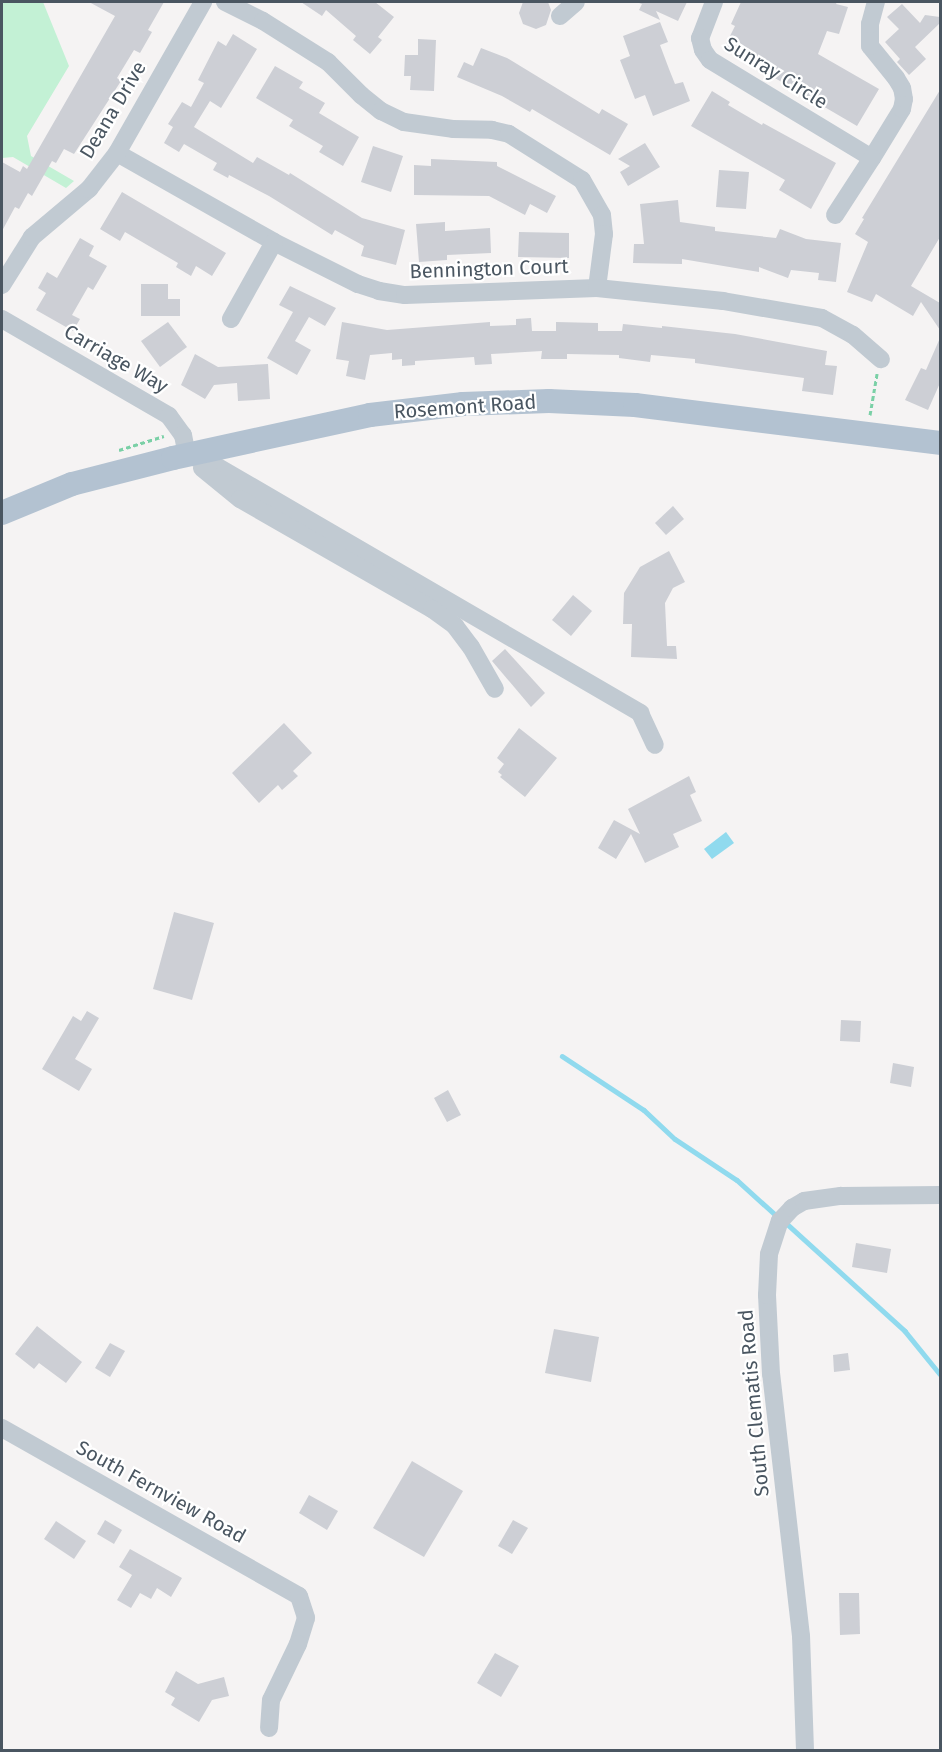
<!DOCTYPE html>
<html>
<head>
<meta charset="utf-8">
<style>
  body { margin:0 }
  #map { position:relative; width:942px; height:1752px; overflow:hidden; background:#f5f3f3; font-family:"Fira Sans",sans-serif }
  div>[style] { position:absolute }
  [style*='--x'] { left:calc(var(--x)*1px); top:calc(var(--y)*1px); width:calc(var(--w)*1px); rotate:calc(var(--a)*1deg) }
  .green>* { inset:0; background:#c3f1d5 }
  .water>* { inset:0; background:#90daee }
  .stream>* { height:4.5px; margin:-2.25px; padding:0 2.25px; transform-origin:2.25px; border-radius:2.25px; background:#90daee }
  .building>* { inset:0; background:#cdcfd5 }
  .path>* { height:3px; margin-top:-1.5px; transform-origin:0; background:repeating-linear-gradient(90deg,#7ad0a6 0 4.5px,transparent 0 7.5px) }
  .minor>* { height:18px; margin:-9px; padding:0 9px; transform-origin:9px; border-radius:9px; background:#c1cad2 }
  .major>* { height:24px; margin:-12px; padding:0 12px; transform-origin:12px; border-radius:12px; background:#b3c2d1 }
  span { translate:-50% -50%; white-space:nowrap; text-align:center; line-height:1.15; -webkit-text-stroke:4.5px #fff; paint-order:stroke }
  .street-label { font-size:20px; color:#4a5661 }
  .frame { position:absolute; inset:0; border:3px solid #4a5661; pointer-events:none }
</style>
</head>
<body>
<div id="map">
  <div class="green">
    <i style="clip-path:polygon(2px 2px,43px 2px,69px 66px,27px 136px,31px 156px,74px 181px,66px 188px,13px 157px,2px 158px)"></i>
  </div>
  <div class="water">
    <i style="clip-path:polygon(726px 832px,734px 843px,712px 859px,704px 849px)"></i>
  </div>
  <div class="stream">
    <i style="--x:562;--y:1056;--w:98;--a:33.4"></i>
    <i style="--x:644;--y:1110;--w:42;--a:43.1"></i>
    <i style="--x:675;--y:1139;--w:74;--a:33.5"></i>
    <i style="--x:737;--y:1180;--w:55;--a:42.1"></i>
    <i style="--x:785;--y:1222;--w:162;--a:42.2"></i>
    <i style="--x:905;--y:1331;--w:55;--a:50.9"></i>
  </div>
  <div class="building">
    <i style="clip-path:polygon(89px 2px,164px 2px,148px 30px,152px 32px,140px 53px,134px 50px,117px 78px,121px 81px,74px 154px,64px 149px,56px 163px,52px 161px,32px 196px,28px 193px,19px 209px,15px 207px,2px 231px,2px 162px,20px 172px,23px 166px,27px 169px,115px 16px)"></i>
    <i style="clip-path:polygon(301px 2px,375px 2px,394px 17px,378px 37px,382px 40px,370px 54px,353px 40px,356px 36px,326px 10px,322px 16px)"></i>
    <i style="clip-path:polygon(523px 2px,548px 2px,551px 10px,546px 25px,536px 29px,523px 24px,519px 13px)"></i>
    <i style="clip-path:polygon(636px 2px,687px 2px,678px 21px,656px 11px,660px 20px,639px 10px,642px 4px)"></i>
    <i style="clip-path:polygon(741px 2px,837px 2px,836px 4px,848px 7px,839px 34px,827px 31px,818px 54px,879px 89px,857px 126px,768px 74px,772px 67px,725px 46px,735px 26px,731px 24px)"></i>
    <i style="clip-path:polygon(902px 4px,920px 23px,925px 15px,940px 17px,940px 23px,915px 47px,926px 59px,909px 75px,897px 62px,900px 59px,885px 42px,899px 29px,887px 17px)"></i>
    <i style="clip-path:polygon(660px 22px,668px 42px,660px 45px,669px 69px,675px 84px,683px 82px,690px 101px,653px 116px,645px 95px,635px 99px,620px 60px,630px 56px,623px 36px)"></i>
    <i style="clip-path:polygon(233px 34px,257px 49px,221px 108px,210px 101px,194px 127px,253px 163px,257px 157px,289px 175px,290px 173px,362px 218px,405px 230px,396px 265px,361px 256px,364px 246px,335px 230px,332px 235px,269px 196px,229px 175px,228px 178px,213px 170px,217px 163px,184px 144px,179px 152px,164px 143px,173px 127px,168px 124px,182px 102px,191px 107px,204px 83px,198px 80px,218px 41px,226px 46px)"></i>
    <i style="clip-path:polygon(418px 39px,436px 40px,434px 91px,410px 90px,411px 76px,404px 76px,405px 55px,418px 55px)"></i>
    <i style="clip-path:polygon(481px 48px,507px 58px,599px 114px,602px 109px,628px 124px,610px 155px,532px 109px,530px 112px,502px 96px,457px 77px,464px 62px,473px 66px)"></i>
    <i style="clip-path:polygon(275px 66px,303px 82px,299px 88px,325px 103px,319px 113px,359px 137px,343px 166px,319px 152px,323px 146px,289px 126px,293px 120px,256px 98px)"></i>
    <i style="clip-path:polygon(940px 90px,940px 237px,911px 286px,940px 303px,940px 330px,921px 302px,913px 316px,876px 294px,872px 302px,847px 292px,868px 242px,855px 234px,864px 219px,862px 218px)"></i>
    <i style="clip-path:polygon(712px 91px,730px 102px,728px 105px,762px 125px,763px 123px,836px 163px,811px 209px,779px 190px,785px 180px,691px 126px)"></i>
    <i style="clip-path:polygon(645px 143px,660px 167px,628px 186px,620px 172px,630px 166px,618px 159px)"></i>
    <i style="clip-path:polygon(373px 146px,403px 156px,391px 192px,361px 182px)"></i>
    <i style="clip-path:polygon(431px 159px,497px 162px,497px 166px,556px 196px,547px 213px,530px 204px,525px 215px,489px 196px,414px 195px,414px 165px,431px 166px)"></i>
    <i style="clip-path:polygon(719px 170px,749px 172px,746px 209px,716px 207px)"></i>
    <i style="clip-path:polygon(122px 192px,226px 253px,212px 276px,196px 266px,191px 276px,176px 267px,178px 263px,125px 232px,120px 241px,100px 229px)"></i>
    <i style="clip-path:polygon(678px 200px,680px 222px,715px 227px,715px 231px,776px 238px,780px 229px,806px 239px,841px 243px,836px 282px,818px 280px,819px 273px,791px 270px,788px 278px,759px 267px,759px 272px,682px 259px,682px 264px,633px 263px,634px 244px,644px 244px,640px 204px)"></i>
    <i style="clip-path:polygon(445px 222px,445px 231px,490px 228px,491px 253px,447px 255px,447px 260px,419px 262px,416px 224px)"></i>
    <i style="clip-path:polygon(519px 232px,569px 233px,569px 258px,518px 257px)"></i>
    <i style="clip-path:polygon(80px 238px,94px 246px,89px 256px,107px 266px,93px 290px,88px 287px,72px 315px,80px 319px,73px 331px,36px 310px,46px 293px,38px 288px,47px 272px,57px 278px)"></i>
    <i style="clip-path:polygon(141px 284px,168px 284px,168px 299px,180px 299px,180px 316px,141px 316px)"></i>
    <i style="clip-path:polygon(290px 286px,336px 308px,325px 326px,309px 317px,295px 341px,311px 350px,297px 375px,267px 358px,293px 312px,279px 305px)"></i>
    <i style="clip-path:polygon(531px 318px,532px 331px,556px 331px,556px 322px,598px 323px,598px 331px,622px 331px,623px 324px,662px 328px,662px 326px,735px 334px,827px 351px,825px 365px,837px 366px,833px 395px,802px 391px,804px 378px,695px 363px,695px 359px,651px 355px,650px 362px,619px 358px,619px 355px,567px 354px,567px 359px,541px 359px,542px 351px,491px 354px,492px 364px,475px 365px,474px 357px,415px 361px,415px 365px,402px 366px,402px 359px,392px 360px,392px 353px,370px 355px,365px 380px,346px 376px,349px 361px,336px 359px,342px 322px,387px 330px,490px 322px,490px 326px,516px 325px,516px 319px)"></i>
    <i style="clip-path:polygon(168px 322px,187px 347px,160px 367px,141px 341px)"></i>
    <i style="clip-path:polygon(940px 338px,940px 383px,928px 410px,905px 400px,921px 368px,926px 370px)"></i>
    <i style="clip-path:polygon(195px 354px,218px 367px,268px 364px,270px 399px,238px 401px,237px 383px,214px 385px,205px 399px,181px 385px)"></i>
    <i style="clip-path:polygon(673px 506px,684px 519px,666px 535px,655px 523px)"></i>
    <i style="clip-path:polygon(669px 551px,685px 582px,673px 588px,665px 603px,667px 646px,676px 646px,677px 659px,631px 657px,632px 624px,623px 624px,624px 593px,640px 567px)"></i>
    <i style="clip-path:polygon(573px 595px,592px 611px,571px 636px,552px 620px)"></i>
    <i style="clip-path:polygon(505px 649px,545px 693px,531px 707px,492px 661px)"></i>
    <i style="clip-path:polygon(284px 723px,312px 753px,293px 771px,298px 776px,282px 790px,278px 785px,259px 803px,232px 773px)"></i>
    <i style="clip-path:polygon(519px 728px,557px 758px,525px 797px,500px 777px,502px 775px,498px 772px,504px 764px,497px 758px)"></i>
    <i style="clip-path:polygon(689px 776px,696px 792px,690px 795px,702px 821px,673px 834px,679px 847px,645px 863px,631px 834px,616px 859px,598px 848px,614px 820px,640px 834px,628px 809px)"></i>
    <i style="clip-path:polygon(174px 912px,214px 923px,192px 1000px,153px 989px)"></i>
    <i style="clip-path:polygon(87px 1011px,99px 1018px,75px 1059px,92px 1069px,79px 1091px,42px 1069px,73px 1016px,81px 1021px)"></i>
    <i style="clip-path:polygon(841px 1020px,861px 1021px,860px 1042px,840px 1041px)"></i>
    <i style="clip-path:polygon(893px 1063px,914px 1067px,911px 1087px,890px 1083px)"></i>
    <i style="clip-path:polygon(448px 1090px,461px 1115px,447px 1122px,434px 1098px)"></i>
    <i style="clip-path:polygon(856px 1243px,891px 1249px,887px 1273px,852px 1267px)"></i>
    <i style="clip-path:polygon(37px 1326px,82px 1362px,66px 1383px,39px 1363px,34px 1369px,15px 1354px)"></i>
    <i style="clip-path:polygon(554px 1329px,599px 1337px,591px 1382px,545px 1373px)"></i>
    <i style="clip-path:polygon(110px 1343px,125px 1351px,110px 1377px,95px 1368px)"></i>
    <i style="clip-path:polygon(848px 1353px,850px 1370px,834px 1372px,833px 1355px)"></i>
    <i style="clip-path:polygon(412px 1461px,463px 1491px,424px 1557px,373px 1528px)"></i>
    <i style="clip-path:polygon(309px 1495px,338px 1511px,327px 1530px,299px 1513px)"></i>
    <i style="clip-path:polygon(105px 1520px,122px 1530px,114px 1544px,97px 1534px)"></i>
    <i style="clip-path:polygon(513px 1520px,528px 1528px,512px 1554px,498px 1546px)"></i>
    <i style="clip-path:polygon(56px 1521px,86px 1541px,74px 1559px,44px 1539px)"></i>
    <i style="clip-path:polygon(130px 1549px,182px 1578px,171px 1597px,157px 1588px,151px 1599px,140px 1593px,131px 1608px,117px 1600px,132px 1575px,119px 1567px)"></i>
    <i style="clip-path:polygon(839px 1593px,859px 1593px,860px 1634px,840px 1635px)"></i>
    <i style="clip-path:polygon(495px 1653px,519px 1666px,501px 1697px,477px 1683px)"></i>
    <i style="clip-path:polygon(176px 1671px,198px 1684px,224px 1677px,229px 1696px,212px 1700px,199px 1722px,171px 1705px,175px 1698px,165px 1692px)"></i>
  </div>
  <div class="path">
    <i style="--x:870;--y:415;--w:42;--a:-80.3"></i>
    <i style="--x:119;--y:450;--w:47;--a:-17.3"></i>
  </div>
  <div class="minor">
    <i style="--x:225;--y:2;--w:42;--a:26.6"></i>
    <i style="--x:263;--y:21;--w:77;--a:32.2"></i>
    <i style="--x:328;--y:62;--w:47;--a:45"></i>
    <i style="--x:361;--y:95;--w:26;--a:39"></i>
    <i style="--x:381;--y:111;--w:25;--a:26"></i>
    <i style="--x:404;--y:122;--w:49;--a:8.1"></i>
    <i style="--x:453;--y:129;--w:39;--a:1"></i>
    <i style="--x:492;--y:130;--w:17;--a:13"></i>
    <i style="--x:509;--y:134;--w:86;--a:32.2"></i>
    <i style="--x:582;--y:180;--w:40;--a:60.3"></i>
    <i style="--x:602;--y:215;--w:19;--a:84"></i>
    <i style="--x:604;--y:234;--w:54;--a:97.4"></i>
    <i style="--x:714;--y:2;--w:39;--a:111"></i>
    <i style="--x:700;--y:38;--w:12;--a:76"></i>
    <i style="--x:703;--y:50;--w:12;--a:55"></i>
    <i style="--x:710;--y:60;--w:189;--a:31.2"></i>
    <i style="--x:872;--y:158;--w:57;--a:-58.5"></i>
    <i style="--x:902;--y:109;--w:10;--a:-79"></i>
    <i style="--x:904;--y:99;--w:11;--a:-100"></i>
    <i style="--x:902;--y:88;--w:12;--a:-121"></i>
    <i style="--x:896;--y:78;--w:41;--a:-129.1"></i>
    <i style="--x:870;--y:46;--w:22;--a:-90"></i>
    <i style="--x:870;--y:24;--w:23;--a:-75"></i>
    <i style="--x:560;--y:16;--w:21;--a:-41"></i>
    <i style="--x:117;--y:153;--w:180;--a:29.5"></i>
    <i style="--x:274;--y:242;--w:94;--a:26.6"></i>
    <i style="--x:358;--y:284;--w:22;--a:18"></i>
    <i style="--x:379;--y:291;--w:26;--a:9"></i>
    <i style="--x:405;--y:295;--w:192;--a:-2.1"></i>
    <i style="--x:597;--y:288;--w:127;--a:5.9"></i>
    <i style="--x:723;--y:301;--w:100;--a:9.7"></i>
    <i style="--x:822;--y:318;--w:35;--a:29"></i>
    <i style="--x:853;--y:335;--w:37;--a:41"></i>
    <i style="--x:835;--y:215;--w:68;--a:-57"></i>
    <i style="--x:2;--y:285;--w:57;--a:-58"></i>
    <i style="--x:32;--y:237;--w:75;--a:-40.1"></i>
    <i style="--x:89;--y:189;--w:46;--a:-52.1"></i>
    <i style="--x:117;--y:153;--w:174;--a:-60.3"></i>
    <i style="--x:2;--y:319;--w:193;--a:30.1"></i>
    <i style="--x:169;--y:416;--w:24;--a:54"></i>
    <i style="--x:183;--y:435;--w:20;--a:79"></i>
    <i style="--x:231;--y:319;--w:88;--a:-60.8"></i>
    <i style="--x:187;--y:455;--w:25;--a:18"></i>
    <i style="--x:211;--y:463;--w:497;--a:30.2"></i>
    <i style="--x:640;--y:713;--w:35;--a:65"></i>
    <i style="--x:202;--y:468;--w:49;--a:39.2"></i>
    <i style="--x:240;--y:499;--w:221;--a:29.8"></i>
    <i style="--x:432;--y:609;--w:29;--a:36"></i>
    <i style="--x:455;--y:626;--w:26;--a:53"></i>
    <i style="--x:471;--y:647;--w:48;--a:60.3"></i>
    <i style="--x:2;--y:1428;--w:341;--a:29.5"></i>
    <i style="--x:299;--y:1596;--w:23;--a:72"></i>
    <i style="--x:306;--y:1618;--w:27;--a:107"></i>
    <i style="--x:298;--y:1644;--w:62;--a:115.7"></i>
    <i style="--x:271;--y:1700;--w:28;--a:94"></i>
    <i style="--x:805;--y:1750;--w:114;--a:-92"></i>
    <i style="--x:801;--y:1636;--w:264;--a:-96.5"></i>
    <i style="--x:771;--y:1374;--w:79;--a:-92.9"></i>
    <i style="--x:767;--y:1295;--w:41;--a:-87.2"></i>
    <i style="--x:769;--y:1254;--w:35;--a:-72"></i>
    <i style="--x:780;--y:1221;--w:18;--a:-47"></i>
    <i style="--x:792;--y:1208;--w:14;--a:-30"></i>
    <i style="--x:804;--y:1201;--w:37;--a:-8"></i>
    <i style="--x:841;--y:1196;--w:99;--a:-0.6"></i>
  </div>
  <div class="major">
    <i style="--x:2;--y:513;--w:76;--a:-22.5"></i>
    <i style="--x:72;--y:484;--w:104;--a:-14.4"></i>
    <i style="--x:173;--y:458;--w:202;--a:-12.3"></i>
    <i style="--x:370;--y:415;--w:94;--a:-6.7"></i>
    <i style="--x:463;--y:404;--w:86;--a:-2"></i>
    <i style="--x:549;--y:401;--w:86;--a:2.7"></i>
    <i style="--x:635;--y:405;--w:307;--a:7.1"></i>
  </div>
  <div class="street-label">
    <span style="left:776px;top:73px;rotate:32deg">Sunray Circle</span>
    <span style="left:113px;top:110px;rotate:-59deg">Deana Drive</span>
    <span style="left:489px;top:269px;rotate:-2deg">Bennington Court</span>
    <span style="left:116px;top:359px;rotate:30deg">Carriage Way</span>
    <span style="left:465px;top:407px;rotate:-4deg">Rosemont Road</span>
    <span style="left:754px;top:1403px;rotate:-95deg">South Clematis Road</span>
    <span style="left:161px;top:1492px;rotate:29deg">South Fernview Road</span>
  </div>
  <div class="frame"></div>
</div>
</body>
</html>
